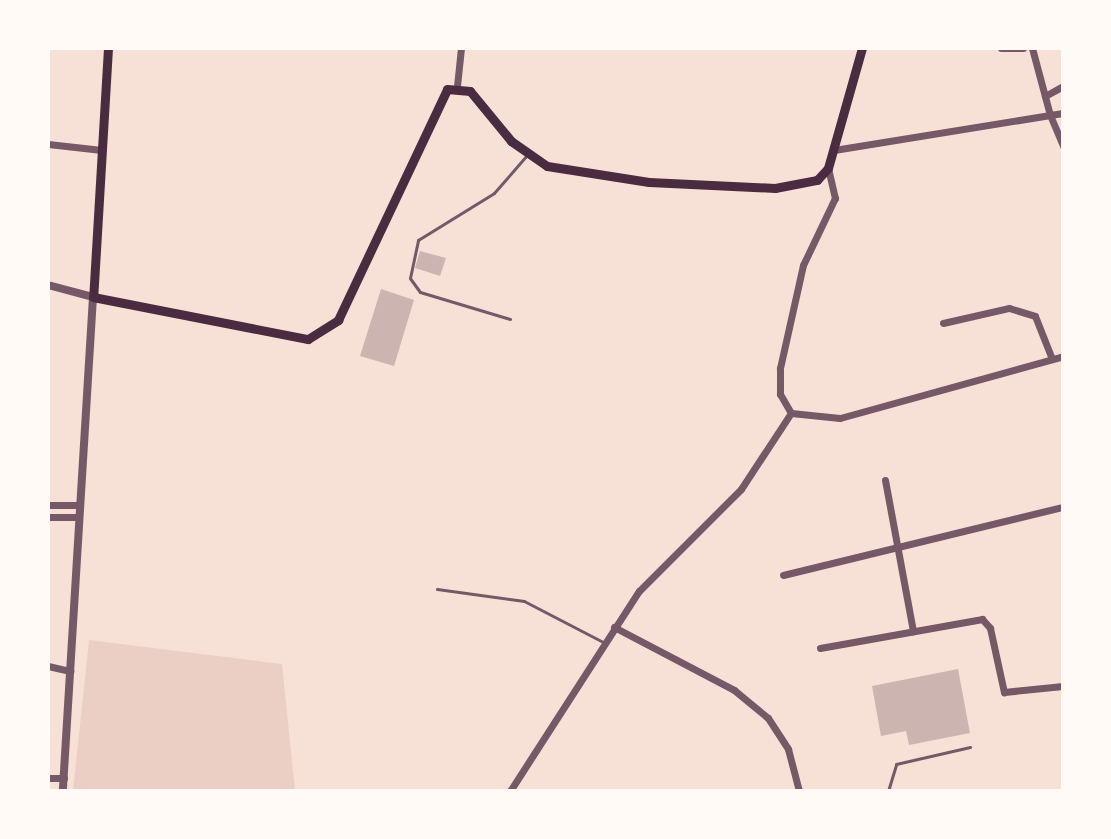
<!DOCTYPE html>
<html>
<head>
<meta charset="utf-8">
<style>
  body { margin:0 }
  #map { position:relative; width:1111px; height:839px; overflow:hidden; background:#f7e1d7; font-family:"Roboto Serif",serif }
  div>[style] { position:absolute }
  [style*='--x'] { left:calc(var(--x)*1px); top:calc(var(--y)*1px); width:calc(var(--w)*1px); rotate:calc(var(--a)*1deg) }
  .green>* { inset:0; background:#ebcfc5 }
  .building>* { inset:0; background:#ccb4b1 }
  .service>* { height:3px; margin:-1.5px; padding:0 1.5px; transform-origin:1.5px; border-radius:1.5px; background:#755966 }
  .minor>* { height:7px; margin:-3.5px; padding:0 3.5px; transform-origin:3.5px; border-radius:3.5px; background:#755966 }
  .tertiary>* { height:8px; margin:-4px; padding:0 4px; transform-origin:4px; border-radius:4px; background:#755966 }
  .secondary>* { height:9px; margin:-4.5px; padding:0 4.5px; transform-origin:4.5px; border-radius:4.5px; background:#4a2c40 }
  span { translate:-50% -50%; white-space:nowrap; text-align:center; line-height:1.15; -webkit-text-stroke:6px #fffaf5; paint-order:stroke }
  .frame { position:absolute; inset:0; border:50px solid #fffaf5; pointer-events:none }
</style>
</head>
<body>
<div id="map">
  <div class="green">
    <i style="clip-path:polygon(89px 640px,282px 664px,295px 791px,73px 791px)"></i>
  </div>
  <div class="building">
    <i style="clip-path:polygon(420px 251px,446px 258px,440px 276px,415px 268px)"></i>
    <i style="clip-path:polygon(381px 289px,414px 300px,394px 366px,360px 356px)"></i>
    <i style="clip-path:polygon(958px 669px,970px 733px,909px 745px,906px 731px,881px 736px,872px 686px)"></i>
  </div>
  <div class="service">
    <i style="--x:510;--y:319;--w:94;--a:-163.3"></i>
    <i style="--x:420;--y:292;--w:17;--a:-126"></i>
    <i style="--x:410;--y:278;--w:39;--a:-78"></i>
    <i style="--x:418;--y:240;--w:89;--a:-31.7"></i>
    <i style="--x:494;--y:193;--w:50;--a:-49"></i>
    <i style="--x:437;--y:589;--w:88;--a:7.9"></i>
    <i style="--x:524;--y:601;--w:89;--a:27.4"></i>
    <i style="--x:888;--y:791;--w:28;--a:-73"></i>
    <i style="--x:896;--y:764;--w:76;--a:-12.9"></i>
  </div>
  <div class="minor">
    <i style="--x:1001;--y:48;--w:22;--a:0"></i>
    <i style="--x:1032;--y:48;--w:69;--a:75"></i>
    <i style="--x:1050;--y:115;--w:13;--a:-9"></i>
    <i style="--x:457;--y:86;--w:38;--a:-84"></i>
    <i style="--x:1045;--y:96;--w:21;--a:-29"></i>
    <i style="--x:48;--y:144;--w:54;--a:6.3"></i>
    <i style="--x:834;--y:150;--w:219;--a:-9.2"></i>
    <i style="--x:1050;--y:115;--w:34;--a:67"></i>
    <i style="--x:828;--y:168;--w:31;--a:77"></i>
    <i style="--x:835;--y:198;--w:74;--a:115.5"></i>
    <i style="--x:803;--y:265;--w:106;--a:102.6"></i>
    <i style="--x:780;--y:368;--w:26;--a:90"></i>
    <i style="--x:780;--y:394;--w:22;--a:60"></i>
    <i style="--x:791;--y:413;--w:49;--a:5.8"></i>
    <i style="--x:840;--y:418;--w:231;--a:-15.5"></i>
    <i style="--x:943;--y:323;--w:68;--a:-12.8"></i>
    <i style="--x:1009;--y:308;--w:27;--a:17"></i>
    <i style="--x:1035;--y:316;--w:46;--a:68.4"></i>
    <i style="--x:885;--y:480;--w:154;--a:79.5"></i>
    <i style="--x:48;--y:505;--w:31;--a:0"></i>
    <i style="--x:48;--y:517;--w:30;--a:0"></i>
    <i style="--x:783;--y:575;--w:288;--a:-13.7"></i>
    <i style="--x:614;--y:627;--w:136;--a:27.7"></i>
    <i style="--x:734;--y:690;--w:44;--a:39.5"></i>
    <i style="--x:768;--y:718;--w:37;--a:57"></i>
    <i style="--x:788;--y:749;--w:43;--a:75.3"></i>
    <i style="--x:820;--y:648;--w:165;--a:-10.1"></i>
    <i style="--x:982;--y:619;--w:12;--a:48"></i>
    <i style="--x:990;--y:628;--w:66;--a:77.7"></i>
    <i style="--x:1004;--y:692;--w:59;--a:-5.8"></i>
    <i style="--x:48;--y:666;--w:23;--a:13"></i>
    <i style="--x:48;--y:778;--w:16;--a:0"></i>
    <i style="--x:510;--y:791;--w:238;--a:-57.2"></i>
    <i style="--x:639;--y:591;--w:144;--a:-45"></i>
    <i style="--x:741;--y:489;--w:91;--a:-56.7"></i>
  </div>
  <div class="tertiary">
    <i style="--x:48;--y:285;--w:47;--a:14.9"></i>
    <i style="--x:93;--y:297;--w:495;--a:93.5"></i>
  </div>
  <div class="secondary">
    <i style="--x:108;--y:48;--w:249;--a:93.4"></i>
    <i style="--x:93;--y:297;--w:219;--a:11.1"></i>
    <i style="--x:308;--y:339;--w:36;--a:-32"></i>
    <i style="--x:338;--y:320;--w:255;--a:-64.7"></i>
    <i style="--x:447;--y:89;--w:23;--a:5"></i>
    <i style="--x:470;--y:91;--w:65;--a:50.6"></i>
    <i style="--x:511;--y:141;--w:44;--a:34.8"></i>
    <i style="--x:547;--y:166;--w:103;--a:8.9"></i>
    <i style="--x:649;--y:182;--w:126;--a:2.7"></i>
    <i style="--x:775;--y:188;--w:43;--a:-10.8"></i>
    <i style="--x:817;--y:180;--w:16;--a:-47"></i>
    <i style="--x:828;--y:168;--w:125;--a:-74.2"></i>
  </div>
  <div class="frame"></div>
</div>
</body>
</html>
